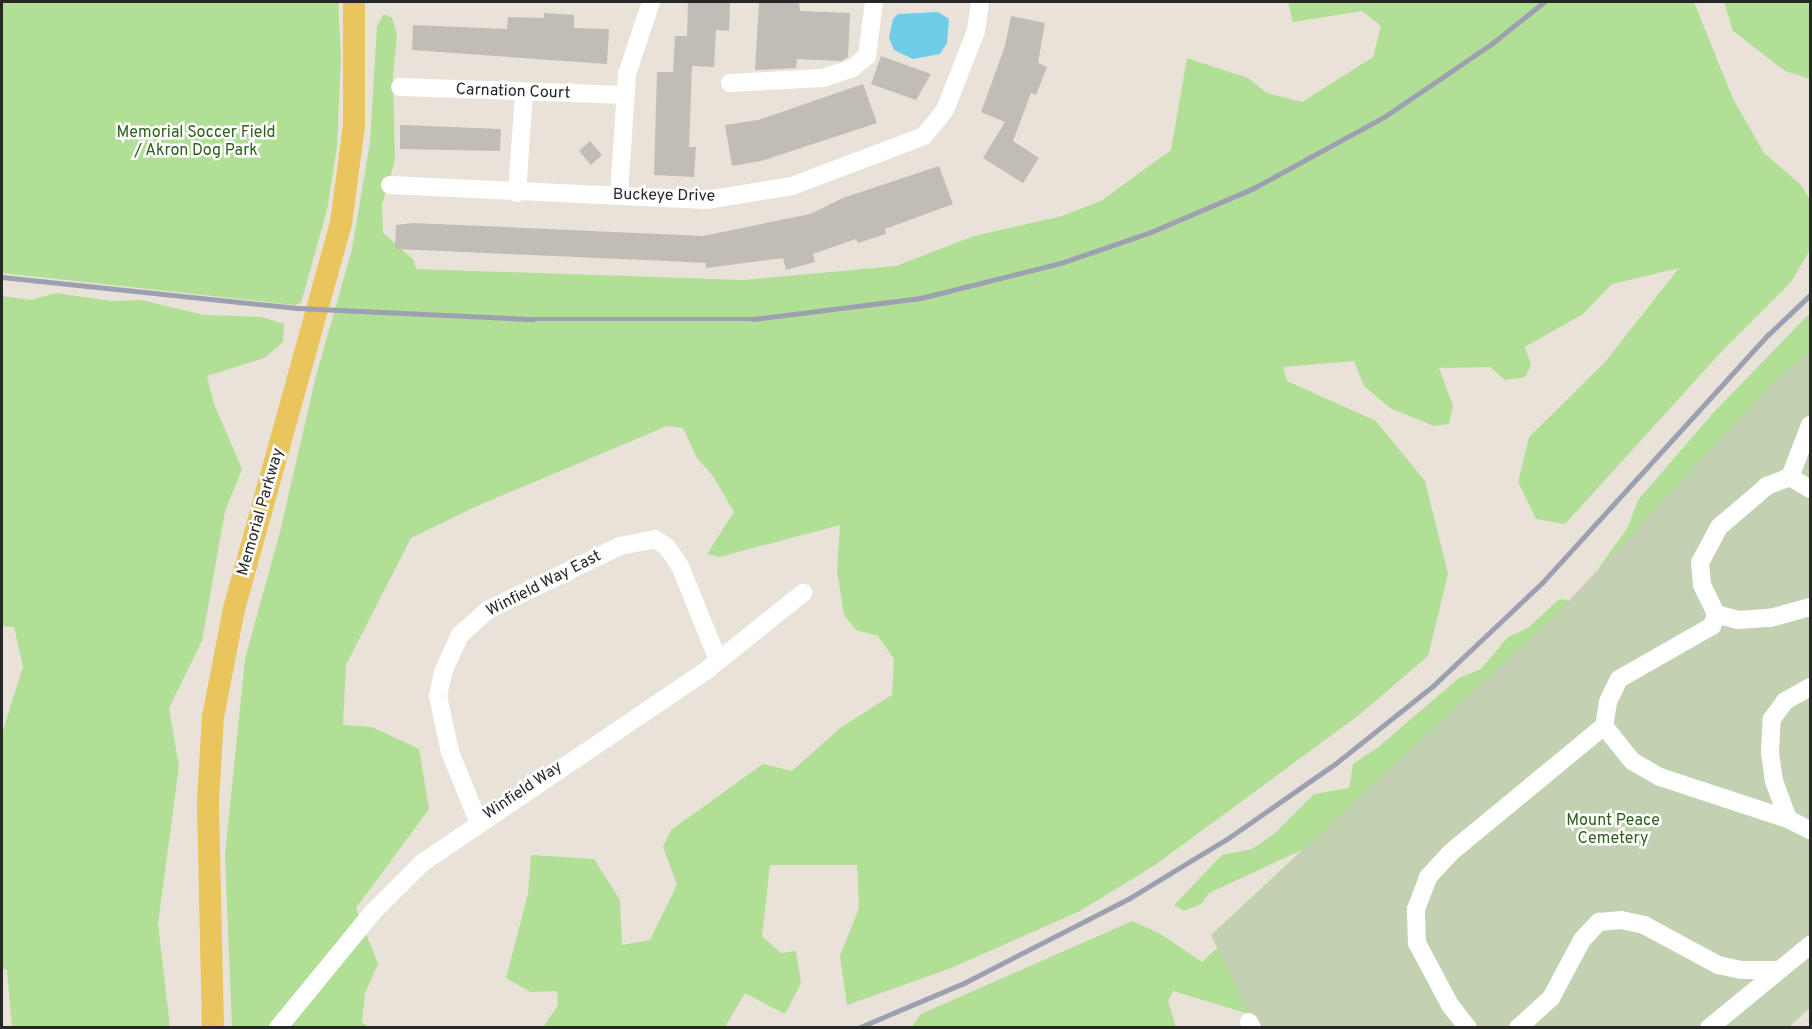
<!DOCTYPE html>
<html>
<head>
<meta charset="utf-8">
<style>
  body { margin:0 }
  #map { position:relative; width:1812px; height:1029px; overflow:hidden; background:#e9e2d9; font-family:Overpass,sans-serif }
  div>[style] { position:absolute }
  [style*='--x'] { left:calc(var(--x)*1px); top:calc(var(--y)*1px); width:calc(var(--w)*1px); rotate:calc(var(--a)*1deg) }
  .green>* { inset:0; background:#b1df96 }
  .cemetery>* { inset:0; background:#c2d2b0 }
  .water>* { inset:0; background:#6ecde9 }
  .building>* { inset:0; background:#c1bcb5 }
  .minor>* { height:18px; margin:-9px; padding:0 9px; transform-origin:9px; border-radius:9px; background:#fff }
  .major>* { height:22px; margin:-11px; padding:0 11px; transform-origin:11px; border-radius:11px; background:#eac45d }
  .rail>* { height:4.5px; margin:-2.25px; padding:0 2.25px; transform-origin:2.25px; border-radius:2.25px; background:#9ca0b1 }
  span { translate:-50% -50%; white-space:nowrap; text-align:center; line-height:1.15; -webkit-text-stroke:5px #fff; paint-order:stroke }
  .street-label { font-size:16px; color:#272727 }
  .park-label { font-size:16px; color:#2c5f1b }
  .frame { position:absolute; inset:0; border:3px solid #272727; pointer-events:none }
</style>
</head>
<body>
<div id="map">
  <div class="green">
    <i style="clip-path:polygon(2px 2px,338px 2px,341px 56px,337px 147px,327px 210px,301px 303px,294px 305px,2px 273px)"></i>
    <i style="clip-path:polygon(1288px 2px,1694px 2px,1733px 99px,1764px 153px,1801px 185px,1810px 200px,1810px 250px,1791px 282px,1722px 351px,1565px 524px,1536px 519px,1518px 482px,1529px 437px,1605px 362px,1679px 268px,1612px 284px,1583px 314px,1525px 347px,1531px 365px,1525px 377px,1505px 380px,1490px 367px,1439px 368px,1453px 406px,1449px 424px,1434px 426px,1390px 408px,1364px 386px,1354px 361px,1283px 367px,1287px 381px,1376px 421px,1425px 481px,1448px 574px,1428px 656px,1359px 715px,1155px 865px,1080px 911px,951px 968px,847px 1005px,840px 956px,859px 908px,857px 865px,770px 865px,762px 936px,781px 953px,796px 951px,801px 983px,785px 1014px,745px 993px,725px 1027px,543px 1027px,558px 1005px,557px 991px,530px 992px,506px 978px,528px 894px,531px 855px,594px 859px,620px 900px,622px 945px,650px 940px,677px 885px,663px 847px,671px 830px,763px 764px,792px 771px,840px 728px,892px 695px,894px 659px,878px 636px,856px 630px,844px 615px,837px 571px,840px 525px,719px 557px,707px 554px,734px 512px,713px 476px,697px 458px,683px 428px,667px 426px,477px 506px,411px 538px,346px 665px,343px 725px,372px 727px,419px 749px,429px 809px,356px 908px,378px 964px,365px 993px,362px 1022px,368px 1027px,232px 1028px,225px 855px,245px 659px,280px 532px,316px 376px,352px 249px,370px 142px,377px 26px,384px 14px,392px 18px,397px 34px,393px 77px,395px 160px,382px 205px,383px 233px,414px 260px,416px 269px,744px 280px,896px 266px,974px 236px,1062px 216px,1101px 201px,1171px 150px,1187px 58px,1248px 78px,1267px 93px,1302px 102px,1373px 57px,1381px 26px,1362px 11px,1293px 22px)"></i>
    <i style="clip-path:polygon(1724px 2px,1810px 2px,1810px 79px,1785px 71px,1733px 31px)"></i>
    <i style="clip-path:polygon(56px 293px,112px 301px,141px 300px,204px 315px,262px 317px,284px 324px,283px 342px,264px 358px,207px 376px,214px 404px,242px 469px,225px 511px,202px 641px,169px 708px,179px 766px,158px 924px,170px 1027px,12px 1027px,7px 970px,2px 968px,2px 733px,23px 667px,14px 627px,2px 626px,2px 296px,31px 300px)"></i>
    <i style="clip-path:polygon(1810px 313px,1810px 378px,1598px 569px,1628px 527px,1638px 500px,1714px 412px)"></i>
    <i style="clip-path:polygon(1565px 599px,1585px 613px,1315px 844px,1209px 893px,1201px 904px,1184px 911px,1174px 905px,1222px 855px,1252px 849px,1274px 834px,1314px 794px,1349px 788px,1353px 764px,1377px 748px,1459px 678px,1481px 669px,1508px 637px,1528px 628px,1558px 600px)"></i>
    <i style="clip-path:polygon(1132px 921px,1159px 933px,1202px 962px,1217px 948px,1230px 924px,1249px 1014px,1173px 991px,1168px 1001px,1176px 1027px,911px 1028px,921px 1014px)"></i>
  </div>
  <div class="cemetery">
    <i style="clip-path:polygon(1810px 352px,1810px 1008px,1788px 1028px,1255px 1027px,1211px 935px,1564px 606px,1775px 380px)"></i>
  </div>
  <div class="water">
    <i style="clip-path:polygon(938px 12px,949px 19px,947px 43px,940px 54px,913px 59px,894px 50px,889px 38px,893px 19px,898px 14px)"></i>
  </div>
  <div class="building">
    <i style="clip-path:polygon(688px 2px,730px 2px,729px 31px,716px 30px,714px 67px,692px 66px,689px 147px,696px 147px,694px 177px,654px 175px,657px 72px,673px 72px,675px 36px,687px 36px)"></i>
    <i style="clip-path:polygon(759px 2px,799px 3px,800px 11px,850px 13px,848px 57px,841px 61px,797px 59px,796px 68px,755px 70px)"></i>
    <i style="clip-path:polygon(544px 13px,574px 15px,574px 28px,609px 29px,607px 64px,412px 50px,413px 25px,507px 29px,508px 17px,544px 18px)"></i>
    <i style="clip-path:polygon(1011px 16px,1045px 23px,1038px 63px,1047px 67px,1036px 95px,1031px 93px,1013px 141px,1039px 158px,1023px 183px,983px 158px,1005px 122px,981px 112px,1005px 46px)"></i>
    <i style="clip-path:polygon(881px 56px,931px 74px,916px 100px,871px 84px)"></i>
    <i style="clip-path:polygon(863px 84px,877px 123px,761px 161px,732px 166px,725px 125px,758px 120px)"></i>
    <i style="clip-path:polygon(400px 125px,501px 129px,500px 151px,400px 149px)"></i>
    <i style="clip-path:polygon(590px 141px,602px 155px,591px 165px,579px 151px)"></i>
    <i style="clip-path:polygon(939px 166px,953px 204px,885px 229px,886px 234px,858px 243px,856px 239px,813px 254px,815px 262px,786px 270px,783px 258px,706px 268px,706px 263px,667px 261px,395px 249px,396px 225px,413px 223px,703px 236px,810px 214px,843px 198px)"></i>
  </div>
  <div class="minor">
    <i style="--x:730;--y:83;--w:93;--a:-3.1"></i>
    <i style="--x:823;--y:78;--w:29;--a:-18"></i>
    <i style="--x:851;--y:69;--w:21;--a:-39"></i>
    <i style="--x:867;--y:56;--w:54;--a:-82.6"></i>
    <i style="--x:400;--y:87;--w:226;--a:2"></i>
    <i style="--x:390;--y:185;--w:316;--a:2.7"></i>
    <i style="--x:706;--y:200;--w:87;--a:-9.2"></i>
    <i style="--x:792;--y:186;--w:141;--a:-20.7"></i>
    <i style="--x:924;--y:136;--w:33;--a:-51"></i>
    <i style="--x:945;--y:110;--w:85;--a:-68.6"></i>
    <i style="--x:976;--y:31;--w:29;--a:-82"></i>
    <i style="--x:517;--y:193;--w:100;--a:-86"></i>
    <i style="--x:619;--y:195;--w:121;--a:-86.2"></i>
    <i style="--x:627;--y:74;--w:76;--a:-71.6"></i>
    <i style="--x:1810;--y:425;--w:56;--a:111"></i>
    <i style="--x:1790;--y:477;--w:23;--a:31"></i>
    <i style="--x:1790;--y:477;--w:25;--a:159"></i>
    <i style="--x:1767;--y:486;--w:63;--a:139.5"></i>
    <i style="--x:1719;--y:527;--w:40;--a:118"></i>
    <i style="--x:1700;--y:562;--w:23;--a:85"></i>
    <i style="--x:1702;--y:585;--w:32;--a:64"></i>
    <i style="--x:1716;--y:614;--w:23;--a:15"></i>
    <i style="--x:1738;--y:620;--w:32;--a:-4"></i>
    <i style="--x:1770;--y:618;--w:41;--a:-15.4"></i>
    <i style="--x:1716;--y:614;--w:13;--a:108"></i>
    <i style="--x:1712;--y:626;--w:107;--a:150.3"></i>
    <i style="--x:1619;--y:679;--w:25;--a:116"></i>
    <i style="--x:1608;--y:702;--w:24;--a:99"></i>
    <i style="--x:1604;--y:726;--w:45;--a:51.3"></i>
    <i style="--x:1632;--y:761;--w:32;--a:30"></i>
    <i style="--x:1660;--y:777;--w:135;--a:18.2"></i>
    <i style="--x:1788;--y:819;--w:40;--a:-110.2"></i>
    <i style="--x:1774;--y:781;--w:29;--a:-98"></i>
    <i style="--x:1770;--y:752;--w:33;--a:-87"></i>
    <i style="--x:1772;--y:719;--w:22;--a:-54"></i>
    <i style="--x:1785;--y:701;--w:29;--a:-29"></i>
    <i style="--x:1788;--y:819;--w:25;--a:27"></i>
    <i style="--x:478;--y:821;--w:74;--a:-112.1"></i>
    <i style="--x:450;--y:752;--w:57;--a:-102.1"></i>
    <i style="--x:438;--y:696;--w:25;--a:-78"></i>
    <i style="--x:443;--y:672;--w:41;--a:-65.3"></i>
    <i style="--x:460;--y:635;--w:38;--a:-42"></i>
    <i style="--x:488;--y:610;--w:147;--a:-25.9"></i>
    <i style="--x:620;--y:546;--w:36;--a:-11"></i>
    <i style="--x:655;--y:539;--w:14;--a:34"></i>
    <i style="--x:667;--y:547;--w:23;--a:56"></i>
    <i style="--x:680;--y:566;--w:101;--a:68"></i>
    <i style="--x:1249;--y:1022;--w:7;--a:63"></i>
    <i style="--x:278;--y:1028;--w:149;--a:-50.7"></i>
    <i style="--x:372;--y:913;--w:71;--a:-45"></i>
    <i style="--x:422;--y:863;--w:346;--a:-34.1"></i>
    <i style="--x:708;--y:669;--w:122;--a:-38.7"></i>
    <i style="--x:1468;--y:1028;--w:29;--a:-128"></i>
    <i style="--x:1450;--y:1005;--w:70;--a:-118"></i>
    <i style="--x:1417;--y:943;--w:34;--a:-92"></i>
    <i style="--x:1416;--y:909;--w:34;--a:-69"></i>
    <i style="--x:1428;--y:877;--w:33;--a:-47"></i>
    <i style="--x:1450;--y:853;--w:200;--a:-39.5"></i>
    <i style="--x:1518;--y:1028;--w:45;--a:-42.3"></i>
    <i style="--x:1551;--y:998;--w:66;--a:-61.9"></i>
    <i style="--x:1582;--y:940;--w:25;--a:-47"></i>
    <i style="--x:1599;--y:922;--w:22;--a:-5"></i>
    <i style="--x:1621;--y:920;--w:24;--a:12"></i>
    <i style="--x:1644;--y:925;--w:84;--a:28.4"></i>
    <i style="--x:1718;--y:965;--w:24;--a:12"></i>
    <i style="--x:1741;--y:970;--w:36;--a:0"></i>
    <i style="--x:1709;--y:1028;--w:131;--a:-39.4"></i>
  </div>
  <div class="major">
    <i style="--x:213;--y:1028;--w:228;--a:-91.3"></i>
    <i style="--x:208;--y:800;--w:83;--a:-86.6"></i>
    <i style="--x:213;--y:717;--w:110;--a:-79"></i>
    <i style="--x:234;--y:609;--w:401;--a:-74.5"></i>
    <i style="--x:341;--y:223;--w:99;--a:-82.4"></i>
    <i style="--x:354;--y:125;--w:123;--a:-90"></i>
  </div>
  <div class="rail">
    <i style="--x:2;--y:277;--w:297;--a:6"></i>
    <i style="--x:297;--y:308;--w:236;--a:2.7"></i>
    <i style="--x:533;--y:319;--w:220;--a:0"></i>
    <i style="--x:753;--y:319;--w:169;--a:-7.1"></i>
    <i style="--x:921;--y:298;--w:147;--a:-14.1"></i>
    <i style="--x:1064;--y:262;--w:92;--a:-19"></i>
    <i style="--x:1151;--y:232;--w:110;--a:-23.1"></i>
    <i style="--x:1252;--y:189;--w:150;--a:-28.6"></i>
    <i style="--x:1384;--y:117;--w:128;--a:-34.2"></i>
    <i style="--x:1490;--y:45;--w:69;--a:-38.5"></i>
    <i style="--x:858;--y:1028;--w:115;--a:-23"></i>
    <i style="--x:964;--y:983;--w:186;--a:-27.1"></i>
    <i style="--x:1130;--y:898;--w:114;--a:-31.3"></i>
    <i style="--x:1227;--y:839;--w:131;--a:-34.8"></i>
    <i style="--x:1335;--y:764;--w:125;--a:-38.5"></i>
    <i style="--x:1433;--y:686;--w:150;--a:-43.4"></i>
    <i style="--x:1542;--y:583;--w:336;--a:-47.7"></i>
    <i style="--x:1768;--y:335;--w:58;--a:-43.6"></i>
  </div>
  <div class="street-label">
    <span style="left:513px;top:92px;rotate:2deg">Carnation Court</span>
    <span style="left:664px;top:196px;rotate:1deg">Buckeye Drive</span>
    <span style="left:261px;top:512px;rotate:-74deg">Memorial Parkway</span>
    <span style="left:544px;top:584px;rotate:-27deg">Winfield Way East</span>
    <span style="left:523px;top:791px;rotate:-34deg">Winfield Way</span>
  </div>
  <div class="park-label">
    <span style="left:196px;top:142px">Memorial Soccer Field<br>/ Akron Dog Park</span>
    <span style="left:1613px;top:830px">Mount Peace<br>Cemetery</span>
  </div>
  <div class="frame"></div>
</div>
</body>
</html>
